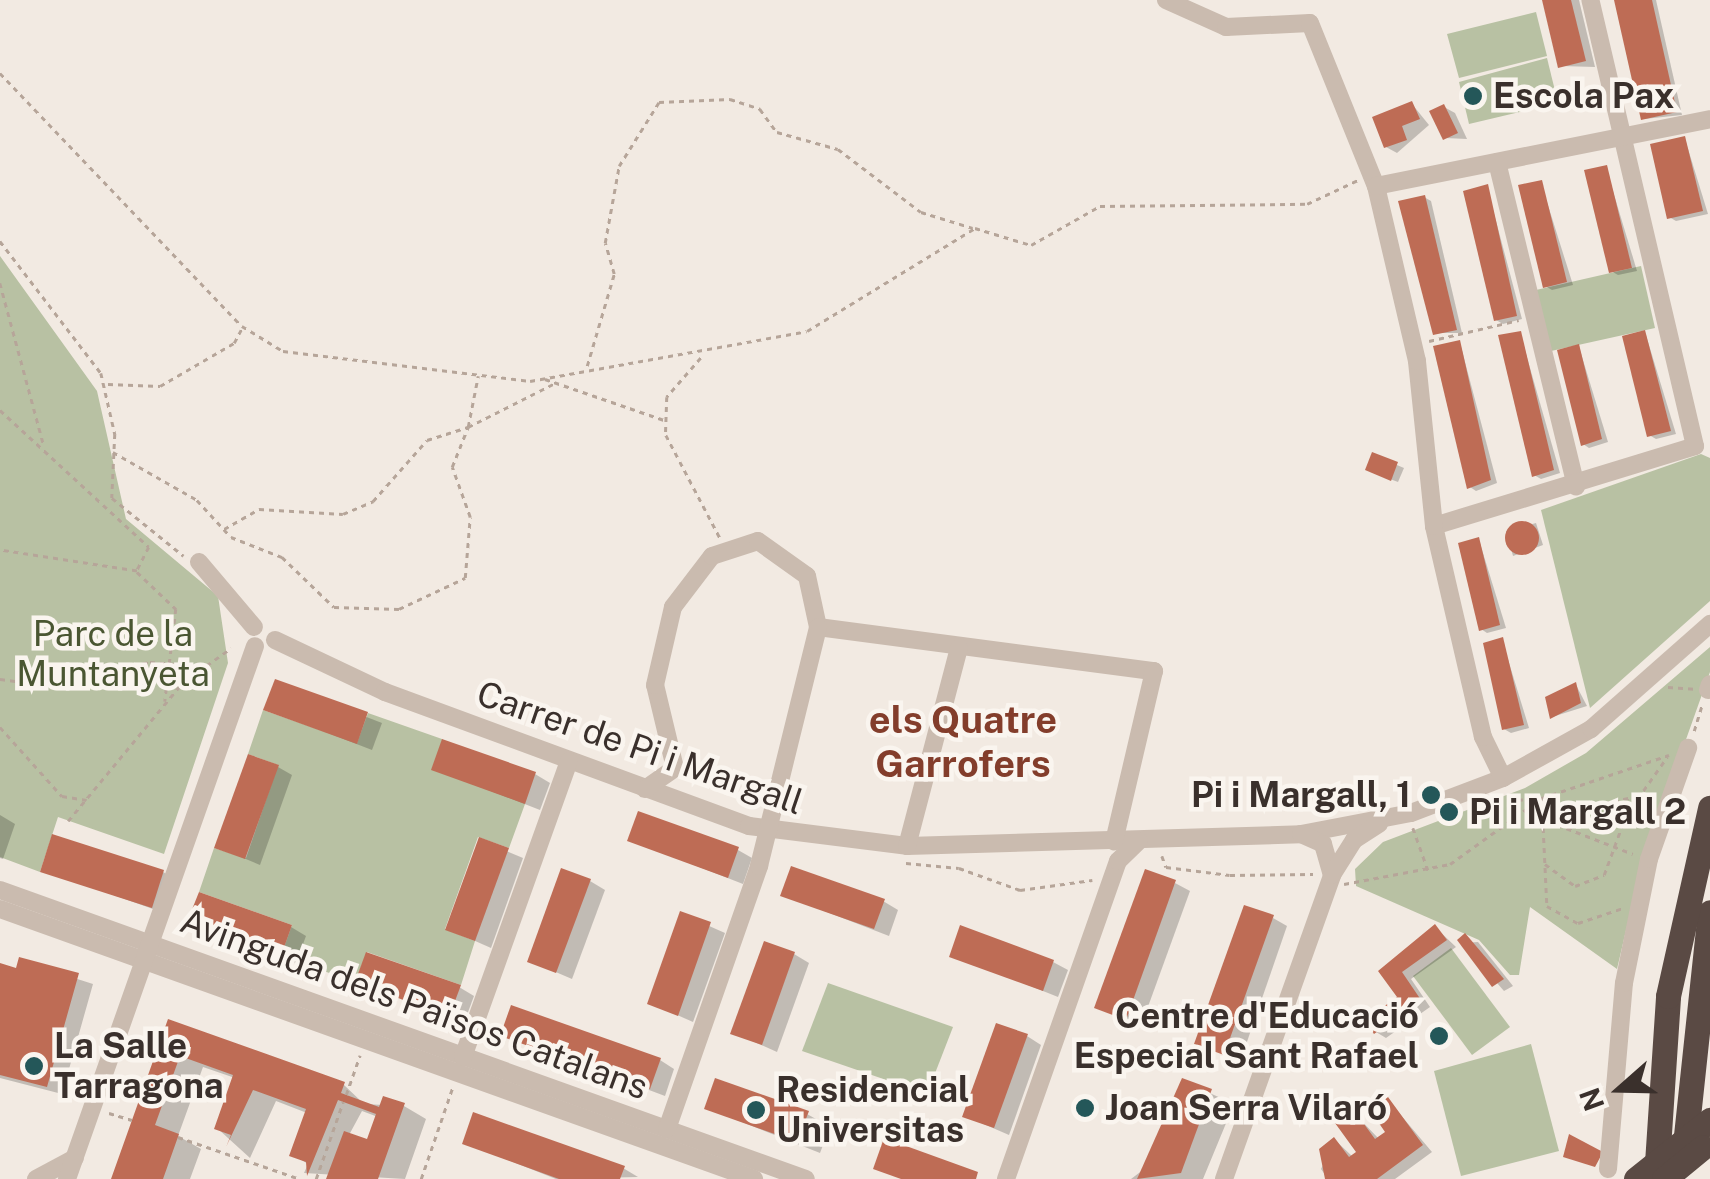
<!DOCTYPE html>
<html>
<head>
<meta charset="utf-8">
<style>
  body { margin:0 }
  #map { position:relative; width:1710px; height:1179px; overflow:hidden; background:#f2eae2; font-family:"Public Sans",sans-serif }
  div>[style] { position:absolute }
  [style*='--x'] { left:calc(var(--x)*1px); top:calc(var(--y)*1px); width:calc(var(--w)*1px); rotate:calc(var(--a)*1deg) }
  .green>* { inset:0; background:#b8c1a3 }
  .shadow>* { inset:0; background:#0003 }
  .building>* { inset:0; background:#be6c55 }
  .round { border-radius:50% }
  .path>* { height:2.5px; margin-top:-1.25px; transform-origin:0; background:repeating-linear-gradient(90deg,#b6a599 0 5px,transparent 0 10px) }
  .minor>* { height:18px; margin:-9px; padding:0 9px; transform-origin:9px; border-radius:9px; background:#cabbaf }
  .highway>* { height:25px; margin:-12.5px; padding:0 12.5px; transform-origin:12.5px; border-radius:12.5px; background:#5a4a44 }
  .highway-bridge>* { height:25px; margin:-12.5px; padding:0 12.5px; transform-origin:12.5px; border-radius:12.5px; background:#5a4a44 }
  .dots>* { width:28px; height:28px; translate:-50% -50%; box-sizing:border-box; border:5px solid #faf5ef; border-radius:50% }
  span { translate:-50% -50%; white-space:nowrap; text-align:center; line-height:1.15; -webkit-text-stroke:9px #faf5ef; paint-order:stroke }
  .poi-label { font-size:35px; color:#3a302c; font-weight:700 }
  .left { translate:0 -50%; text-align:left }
  .right { translate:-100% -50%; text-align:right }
  .park-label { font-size:35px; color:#4a5632 }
  .street-label { font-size:35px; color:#3a302c }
  .neighbourhood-label { font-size:38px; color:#833d2b; font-weight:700 }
  .north { position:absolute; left:1570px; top:1039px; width:100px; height:100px; -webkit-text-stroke:8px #faf5ef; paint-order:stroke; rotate:250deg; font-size:28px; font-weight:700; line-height:40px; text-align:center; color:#3a302c }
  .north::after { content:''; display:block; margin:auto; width:35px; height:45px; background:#3a302c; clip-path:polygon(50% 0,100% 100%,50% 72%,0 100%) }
</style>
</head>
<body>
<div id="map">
  <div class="green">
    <i style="clip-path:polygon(1536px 12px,1547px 56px,1459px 78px,1447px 34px)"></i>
    <i style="clip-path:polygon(1547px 58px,1558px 103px,1469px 124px,1459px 82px)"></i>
    <i style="clip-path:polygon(0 256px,97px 391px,126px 519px,218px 596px,228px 663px,164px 854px,58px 817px,40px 872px,0 857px)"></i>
    <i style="clip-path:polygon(1641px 266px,1655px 328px,1551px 351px,1536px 290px)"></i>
    <i style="clip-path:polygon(1701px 454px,1710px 458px,1710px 601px,1590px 708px,1541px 510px)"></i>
    <i style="clip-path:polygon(1710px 647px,1710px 672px,1641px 866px,1617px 969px,1530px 907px,1519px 975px,1510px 975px,1479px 940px,1356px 886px,1355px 869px,1383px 842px,1525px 788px,1586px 753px)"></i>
    <i style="clip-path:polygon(263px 710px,357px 743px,368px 713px,442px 739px,525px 804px,509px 848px,478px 837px,445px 929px,475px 941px,461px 985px,367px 952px,355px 982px,281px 956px,292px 925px,199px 892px,214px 848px,246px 858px,278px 765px,248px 754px)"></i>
    <i style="clip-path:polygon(1451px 948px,1510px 1027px,1472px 1055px,1413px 976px)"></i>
    <i style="clip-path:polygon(828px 983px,953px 1027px,927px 1094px,802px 1051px)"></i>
    <i style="clip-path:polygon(1531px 1044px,1559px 1151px,1461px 1176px,1434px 1071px)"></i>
  </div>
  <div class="shadow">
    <i style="clip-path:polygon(1544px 0,1579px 0,1595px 67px,1561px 66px)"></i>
    <i style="clip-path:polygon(1616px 0,1656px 0,1682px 115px,1644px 119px)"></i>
    <i style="clip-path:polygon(1412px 104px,1429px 125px,1397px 153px,1386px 147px)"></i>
    <i style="clip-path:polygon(1444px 107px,1455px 113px,1467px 139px,1445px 138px)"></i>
    <i style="clip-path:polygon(1685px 139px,1708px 214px,1676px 221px,1669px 217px)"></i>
    <i style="clip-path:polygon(1606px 168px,1637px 271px,1618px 275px,1611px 271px)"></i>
    <i style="clip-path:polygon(1541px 183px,1573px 285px,1552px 290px,1545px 286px)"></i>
    <i style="clip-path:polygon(1487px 187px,1522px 319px,1503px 324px,1496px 320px)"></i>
    <i style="clip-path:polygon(1424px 197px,1431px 201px,1462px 333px,1436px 333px)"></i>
    <i style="clip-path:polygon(1645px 332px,1676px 434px,1656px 439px,1649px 435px)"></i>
    <i style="clip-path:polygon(1520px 333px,1560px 473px,1541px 479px,1534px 475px)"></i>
    <i style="clip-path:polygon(1460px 343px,1497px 483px,1476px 491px,1470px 487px)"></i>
    <i style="clip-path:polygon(1579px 347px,1608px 442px,1589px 448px,1583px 444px)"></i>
    <i style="clip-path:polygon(1373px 455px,1404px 468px,1398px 482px,1374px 473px)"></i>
    <i style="clip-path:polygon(1536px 523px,1543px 545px,1513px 556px,1506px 531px)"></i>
    <i style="clip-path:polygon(1479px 540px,1506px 628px,1487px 633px,1481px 629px)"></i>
    <i style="clip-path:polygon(1502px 640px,1529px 728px,1511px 733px,1504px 729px)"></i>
    <i style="clip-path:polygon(276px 682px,382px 723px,372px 750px,266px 709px)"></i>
    <i style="clip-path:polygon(1576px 685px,1587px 706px,1552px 717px)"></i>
    <i style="clip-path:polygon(278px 767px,292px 775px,260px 865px,217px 847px)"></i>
    <i style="clip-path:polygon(434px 769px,535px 774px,550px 783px,540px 810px)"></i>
    <i style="clip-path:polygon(0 815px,15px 824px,3px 859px,0 858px)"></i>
    <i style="clip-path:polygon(480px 840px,523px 858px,491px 948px,448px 929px)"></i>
    <i style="clip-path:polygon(630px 840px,738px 850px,752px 858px,743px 884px)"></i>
    <i style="clip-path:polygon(43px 870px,163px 872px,178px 881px,167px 914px)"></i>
    <i style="clip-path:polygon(590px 881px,605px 890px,572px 979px,530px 961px)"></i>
    <i style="clip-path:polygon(1175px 883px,1190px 891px,1141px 1026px,1097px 1007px)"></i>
    <i style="clip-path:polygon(783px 895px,883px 901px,898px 910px,889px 936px)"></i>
    <i style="clip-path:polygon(682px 914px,725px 933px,693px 1022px,650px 1003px)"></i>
    <i style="clip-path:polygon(1273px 918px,1287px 926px,1240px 1062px,1197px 1043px)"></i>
    <i style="clip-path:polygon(190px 921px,291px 927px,306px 936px,296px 963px)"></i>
    <i style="clip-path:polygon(1435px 927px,1456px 947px,1411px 979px,1430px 1007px,1386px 1038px,1376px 1032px,1400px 998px,1381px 971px)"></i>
    <i style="clip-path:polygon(1478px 942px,1513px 986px,1504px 991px,1462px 943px)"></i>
    <i style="clip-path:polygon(794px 954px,809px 963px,777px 1052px,734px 1033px)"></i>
    <i style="clip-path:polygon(952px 955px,1053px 962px,1068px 970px,1058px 997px)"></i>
    <i style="clip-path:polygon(21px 961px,93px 984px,62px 1094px,0 1078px,0 966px,18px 971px)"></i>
    <i style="clip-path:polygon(358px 981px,459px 987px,474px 996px,464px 1023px)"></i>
    <i style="clip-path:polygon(evenodd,169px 1022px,344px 1085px,364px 1104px,404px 1106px,426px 1119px,405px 1179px,304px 1173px,308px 1164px,292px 1154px,307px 1113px,276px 1101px,250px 1158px,217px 1128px,235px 1078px,203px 1067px,178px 1136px,201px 1149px,190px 1179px,114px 1179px,169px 1022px,362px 1111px,378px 1117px,369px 1142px,349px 1135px,362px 1111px)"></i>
    <i style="clip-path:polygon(503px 1035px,660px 1060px,674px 1069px,665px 1096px)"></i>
    <i style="clip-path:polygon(1027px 1036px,1041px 1045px,1009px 1135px,965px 1116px)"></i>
    <i style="clip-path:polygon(1183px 1081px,1234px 1104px,1203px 1179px,1131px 1179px,1152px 1163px)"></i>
    <i style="clip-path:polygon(1388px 1100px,1432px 1152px,1395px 1179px,1328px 1179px,1321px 1169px,1335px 1140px,1353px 1157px,1360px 1152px,1353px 1112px,1379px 1139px,1389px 1132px)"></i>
    <i style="clip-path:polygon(707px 1108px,807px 1114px,830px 1127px,820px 1153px)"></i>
    <i style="clip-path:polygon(465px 1143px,623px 1168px,638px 1177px,556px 1179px)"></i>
  </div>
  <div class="building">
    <i style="clip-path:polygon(1542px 0,1571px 0,1586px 61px,1558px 68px)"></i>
    <i style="clip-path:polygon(1614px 0,1652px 0,1677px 112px,1641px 120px)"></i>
    <i style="clip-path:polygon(1412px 101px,1420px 119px,1402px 126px,1407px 140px,1384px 148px,1372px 117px)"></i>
    <i style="clip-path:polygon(1444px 104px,1458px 133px,1443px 140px,1429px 111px)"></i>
    <i style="clip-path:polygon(1685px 136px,1703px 211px,1667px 219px,1650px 144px)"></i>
    <i style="clip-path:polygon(1607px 165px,1632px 268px,1609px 273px,1584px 170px)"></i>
    <i style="clip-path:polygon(1542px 180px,1567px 282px,1543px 288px,1518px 185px)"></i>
    <i style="clip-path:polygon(1488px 184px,1517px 316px,1494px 321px,1463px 191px)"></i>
    <i style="clip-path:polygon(1425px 195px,1457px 330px,1433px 335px,1398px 201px)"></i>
    <i style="clip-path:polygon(1645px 330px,1671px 431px,1647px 437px,1622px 336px)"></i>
    <i style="clip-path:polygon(1521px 331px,1554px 470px,1532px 477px,1498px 335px)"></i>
    <i style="clip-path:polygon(1460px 340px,1491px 480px,1467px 489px,1433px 346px)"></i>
    <i style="clip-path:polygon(1579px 344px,1602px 439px,1581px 446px,1557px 350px)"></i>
    <i style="clip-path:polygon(1372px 452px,1398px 462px,1391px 481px,1365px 470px)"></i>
    <i class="round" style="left:1505px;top:521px;width:34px;height:34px"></i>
    <i style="clip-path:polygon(1479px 537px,1500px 625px,1479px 631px,1458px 543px)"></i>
    <i style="clip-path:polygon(1503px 637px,1524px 725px,1502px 730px,1483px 643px)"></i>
    <i style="clip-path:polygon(275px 679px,368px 712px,357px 744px,263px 710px)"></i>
    <i style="clip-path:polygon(1576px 682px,1581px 703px,1550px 719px,1545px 697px)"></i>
    <i style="clip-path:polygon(442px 739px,536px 772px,525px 804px,431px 770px)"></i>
    <i style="clip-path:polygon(248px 754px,279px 765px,245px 859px,214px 848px)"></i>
    <i style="clip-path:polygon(638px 811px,739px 847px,728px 878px,627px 841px)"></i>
    <i style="clip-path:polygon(52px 834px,164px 870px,152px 908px,40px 872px)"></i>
    <i style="clip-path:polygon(479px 837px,509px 848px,475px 941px,445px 930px)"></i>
    <i style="clip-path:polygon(791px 866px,885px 899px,874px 929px,780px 896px)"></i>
    <i style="clip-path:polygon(561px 868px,591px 879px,556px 973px,527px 962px)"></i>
    <i style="clip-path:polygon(1145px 869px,1176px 880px,1126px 1020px,1094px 1008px)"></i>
    <i style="clip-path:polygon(199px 892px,292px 925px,281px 956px,187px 922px)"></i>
    <i style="clip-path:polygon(1244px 905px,1274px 915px,1224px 1055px,1194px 1044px)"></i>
    <i style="clip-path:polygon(680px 911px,711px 922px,678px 1016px,647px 1004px)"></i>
    <i style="clip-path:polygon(1435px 924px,1447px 940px,1402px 972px,1421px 1000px,1374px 1034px,1364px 1021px,1397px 997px,1378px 971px)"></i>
    <i style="clip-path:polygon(960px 925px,1054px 960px,1043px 991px,949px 957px)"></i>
    <i style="clip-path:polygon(1465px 933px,1504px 979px,1492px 987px,1457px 940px)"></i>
    <i style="clip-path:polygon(764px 941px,795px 952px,762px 1045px,730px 1034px)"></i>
    <i style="clip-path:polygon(366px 952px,461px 985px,449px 1017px,355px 982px)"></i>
    <i style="clip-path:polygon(19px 957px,79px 973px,47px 1087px,0 1075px,0 963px,16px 968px)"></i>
    <i style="clip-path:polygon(511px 1005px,661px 1058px,650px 1089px,500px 1036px)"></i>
    <i style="clip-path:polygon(168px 1019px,345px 1082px,341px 1093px,379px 1107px,383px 1096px,405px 1103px,378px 1179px,326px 1179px,344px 1131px,367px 1139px,376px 1114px,338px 1100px,307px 1176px,306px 1162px,289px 1156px,306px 1109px,253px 1090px,226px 1147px,231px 1135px,214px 1129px,233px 1075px,180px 1056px,155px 1125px,179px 1134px,163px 1179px,111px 1179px)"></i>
    <i style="clip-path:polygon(996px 1023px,1028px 1034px,994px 1128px,962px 1117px)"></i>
    <i style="clip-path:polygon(715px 1078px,809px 1111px,797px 1142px,704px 1109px)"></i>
    <i style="clip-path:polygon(1182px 1078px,1212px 1089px,1181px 1173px,1137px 1179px)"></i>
    <i style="clip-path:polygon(1388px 1097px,1423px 1145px,1377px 1179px,1325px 1179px,1319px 1149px,1334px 1137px,1349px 1157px,1356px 1152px,1335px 1123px,1353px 1109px,1375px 1139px,1385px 1132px,1370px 1110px)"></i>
    <i style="clip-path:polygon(473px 1112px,625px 1166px,620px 1179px,559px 1179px,462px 1144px)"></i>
    <i style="clip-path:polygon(1569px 1134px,1603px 1152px,1595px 1167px,1563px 1157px)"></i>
    <i style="clip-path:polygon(884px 1138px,978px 1172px,976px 1179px,901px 1179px,873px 1169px)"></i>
  </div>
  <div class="path">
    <i style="--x:0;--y:73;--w:350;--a:46.3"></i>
    <i style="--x:242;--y:326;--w:48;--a:31.4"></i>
    <i style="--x:283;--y:351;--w:249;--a:6.9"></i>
    <i style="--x:530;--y:381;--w:281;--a:-10.2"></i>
    <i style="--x:807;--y:331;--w:197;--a:-31.5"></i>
    <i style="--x:975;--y:228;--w:59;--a:16.9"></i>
    <i style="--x:1031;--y:245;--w:79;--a:-29.5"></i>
    <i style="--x:1100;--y:206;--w:207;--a:-0.6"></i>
    <i style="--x:1307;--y:204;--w:56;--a:-25.2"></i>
    <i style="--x:0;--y:241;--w:166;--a:52.6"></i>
    <i style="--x:101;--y:373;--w:63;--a:77.1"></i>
    <i style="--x:115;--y:434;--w:64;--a:92.7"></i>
    <i style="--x:112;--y:498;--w:92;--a:38.9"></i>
    <i style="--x:0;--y:283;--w:169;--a:74.9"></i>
    <i style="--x:1429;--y:341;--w:92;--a:-13.1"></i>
    <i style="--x:701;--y:358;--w:52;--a:131.1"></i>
    <i style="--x:667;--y:397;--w:38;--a:92"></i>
    <i style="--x:666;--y:435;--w:116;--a:62.3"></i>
    <i style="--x:587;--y:366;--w:96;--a:-73.6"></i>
    <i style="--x:614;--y:274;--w:32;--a:-106"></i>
    <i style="--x:605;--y:243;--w:78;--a:-79.7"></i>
    <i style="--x:619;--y:166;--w:75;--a:-58"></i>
    <i style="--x:659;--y:102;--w:71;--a:-2.4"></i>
    <i style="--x:730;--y:99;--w:32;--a:18"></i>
    <i style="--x:760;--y:109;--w:29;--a:54"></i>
    <i style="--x:777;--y:132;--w:63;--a:15.6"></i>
    <i style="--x:838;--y:149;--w:104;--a:37.2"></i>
    <i style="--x:921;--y:212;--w:54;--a:17.1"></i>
    <i style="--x:545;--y:379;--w:126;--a:19"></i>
    <i style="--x:108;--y:384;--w:52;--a:2.2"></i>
    <i style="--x:160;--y:386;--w:86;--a:-30.2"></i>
    <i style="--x:234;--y:343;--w:17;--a:-62"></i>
    <i style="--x:0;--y:410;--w:202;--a:42.6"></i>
    <i style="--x:149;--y:547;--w:27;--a:117"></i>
    <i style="--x:137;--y:571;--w:139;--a:-171.3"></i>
    <i style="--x:113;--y:452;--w:97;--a:29.7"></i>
    <i style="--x:197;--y:500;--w:50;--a:47.4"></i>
    <i style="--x:231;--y:537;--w:55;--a:21.4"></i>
    <i style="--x:282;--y:557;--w:72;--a:43.9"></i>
    <i style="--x:334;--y:607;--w:65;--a:1.8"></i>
    <i style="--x:399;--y:609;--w:73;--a:-25.2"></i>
    <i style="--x:465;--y:578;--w:61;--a:-85.3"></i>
    <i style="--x:470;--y:517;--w:53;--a:-109.8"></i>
    <i style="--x:452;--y:467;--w:43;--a:-68.2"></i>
    <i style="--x:468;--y:427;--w:97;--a:-26.8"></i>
    <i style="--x:224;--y:529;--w:40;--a:-29.7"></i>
    <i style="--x:259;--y:509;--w:84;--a:3.4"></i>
    <i style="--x:343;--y:514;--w:33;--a:-23"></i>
    <i style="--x:373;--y:501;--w:81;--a:-48.5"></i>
    <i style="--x:427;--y:440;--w:43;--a:-17.6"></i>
    <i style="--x:468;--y:427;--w:52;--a:-78.9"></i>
    <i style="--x:137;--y:572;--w:54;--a:43.5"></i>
    <i style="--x:176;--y:609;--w:93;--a:96.8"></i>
    <i style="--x:0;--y:679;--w:45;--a:7.6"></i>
    <i style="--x:45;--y:685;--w:107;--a:-12.4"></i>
    <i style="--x:150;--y:662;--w:49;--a:4.7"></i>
    <i style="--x:1668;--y:687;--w:26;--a:4"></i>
    <i style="--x:0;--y:727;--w:93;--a:48.1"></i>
    <i style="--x:62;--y:796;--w:25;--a:9"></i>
    <i style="--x:1694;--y:731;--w:27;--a:-73"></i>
    <i style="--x:1488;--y:802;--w:54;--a:-4.2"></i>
    <i style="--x:1542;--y:798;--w:108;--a:87.3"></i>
    <i style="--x:1547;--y:906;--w:35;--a:29"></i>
    <i style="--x:1578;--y:923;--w:47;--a:-18.4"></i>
    <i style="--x:1545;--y:815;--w:95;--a:-11.5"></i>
    <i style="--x:68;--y:821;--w:179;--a:-50.4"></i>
    <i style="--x:182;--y:683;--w:60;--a:-35.5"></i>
    <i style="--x:1548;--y:821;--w:91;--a:21.2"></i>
    <i style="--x:1413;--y:828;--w:45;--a:70.3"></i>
    <i style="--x:1162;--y:856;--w:12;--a:70"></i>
    <i style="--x:1166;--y:867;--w:64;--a:7.1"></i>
    <i style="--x:1230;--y:875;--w:83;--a:-0.7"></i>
    <i style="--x:906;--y:863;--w:53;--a:5.4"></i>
    <i style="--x:959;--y:868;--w:65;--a:19.8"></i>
    <i style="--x:1020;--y:890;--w:73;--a:-7.9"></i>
    <i style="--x:1545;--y:864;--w:37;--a:36"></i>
    <i style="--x:1575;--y:886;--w:31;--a:-21"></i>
    <i style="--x:1604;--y:875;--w:64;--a:-69.9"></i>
    <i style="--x:1626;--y:815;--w:71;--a:-54.7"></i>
    <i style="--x:1344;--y:884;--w:108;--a:-10.7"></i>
    <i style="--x:1450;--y:864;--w:113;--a:-35.7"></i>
    <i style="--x:1542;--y:798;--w:134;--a:-18.7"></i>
    <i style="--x:346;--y:1095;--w:42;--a:-70.7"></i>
    <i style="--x:109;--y:1113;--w:24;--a:17"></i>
    <i style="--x:178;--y:1137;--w:129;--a:19"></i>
    <i style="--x:316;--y:1179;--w:82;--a:-70.7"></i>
    <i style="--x:421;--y:1179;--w:98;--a:-71"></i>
  </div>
  <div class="minor">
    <i style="--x:1166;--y:0;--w:66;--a:24.2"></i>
    <i style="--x:1226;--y:27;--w:84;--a:-2.7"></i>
    <i style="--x:1310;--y:23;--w:176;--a:68"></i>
    <i style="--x:1497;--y:162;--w:334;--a:76.3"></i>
    <i style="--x:1434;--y:526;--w:273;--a:-17"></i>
    <i style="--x:1695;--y:446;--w:458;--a:-103.2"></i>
    <i style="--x:199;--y:562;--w:85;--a:49.8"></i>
    <i style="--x:275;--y:640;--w:122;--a:25.3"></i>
    <i style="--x:385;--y:692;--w:388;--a:20.2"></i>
    <i style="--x:749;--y:826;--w:159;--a:7.2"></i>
    <i style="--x:907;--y:846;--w:394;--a:-1.7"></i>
    <i style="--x:1301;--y:834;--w:112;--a:-10.8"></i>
    <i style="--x:1411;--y:813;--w:98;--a:-20.8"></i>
    <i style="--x:1503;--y:778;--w:101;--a:-29.1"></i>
    <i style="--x:1591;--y:729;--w:159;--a:-41.4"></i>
    <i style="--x:1708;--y:690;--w:6;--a:-72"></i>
    <i style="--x:1503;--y:778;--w:46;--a:-116"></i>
    <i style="--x:1483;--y:737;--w:217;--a:-103.1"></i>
    <i style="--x:1434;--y:526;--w:166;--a:-95.9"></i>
    <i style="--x:1417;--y:361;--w:180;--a:-103.2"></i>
    <i style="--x:1376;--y:186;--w:341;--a:-11.3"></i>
    <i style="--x:645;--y:789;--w:37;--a:-35"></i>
    <i style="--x:675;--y:768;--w:85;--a:-103.5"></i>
    <i style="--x:655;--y:685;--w:80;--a:-77"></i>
    <i style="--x:673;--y:607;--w:64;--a:-52.6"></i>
    <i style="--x:712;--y:556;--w:48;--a:-18.1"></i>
    <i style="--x:758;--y:541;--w:60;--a:35.5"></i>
    <i style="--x:807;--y:576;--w:52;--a:77.8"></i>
    <i style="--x:818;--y:627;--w:339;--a:7.5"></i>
    <i style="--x:1154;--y:671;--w:175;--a:103.2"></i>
    <i style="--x:1301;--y:834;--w:24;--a:24"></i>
    <i style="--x:1323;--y:844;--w:32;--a:74"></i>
    <i style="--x:907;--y:846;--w:205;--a:-75.3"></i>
    <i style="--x:0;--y:890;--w:856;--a:19.73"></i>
    <i style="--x:0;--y:909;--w:801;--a:19.7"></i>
    <i style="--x:463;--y:1057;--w:314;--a:-70.3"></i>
    <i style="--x:667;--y:1129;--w:279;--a:-70.7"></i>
    <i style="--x:759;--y:866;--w:246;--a:-76.1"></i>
    <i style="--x:1608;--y:1169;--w:187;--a:-85.1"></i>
    <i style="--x:1624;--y:983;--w:126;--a:-78.6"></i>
    <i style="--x:1649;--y:859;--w:118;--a:-70.6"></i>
    <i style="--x:36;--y:1179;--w:44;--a:-28.3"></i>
    <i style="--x:67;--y:1179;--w:565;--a:-70.57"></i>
    <i style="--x:1006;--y:1179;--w:337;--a:-70.6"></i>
    <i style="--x:1118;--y:861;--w:29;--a:-44"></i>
    <i style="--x:1224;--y:1179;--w:323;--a:-70.4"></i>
    <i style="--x:1332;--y:875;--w:41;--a:-57.8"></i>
    <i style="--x:1354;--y:840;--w:30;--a:-33"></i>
  </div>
  <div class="highway">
    <i style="--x:1684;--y:1154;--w:243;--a:-83.9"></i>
    <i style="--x:1656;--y:1178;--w:182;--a:-86.2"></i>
    <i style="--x:1668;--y:996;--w:193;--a:-77.4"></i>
  </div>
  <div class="highway-bridge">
    <i style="--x:1636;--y:1179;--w:95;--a:-38.6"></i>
    <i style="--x:1664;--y:1179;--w:50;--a:-39.4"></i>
  </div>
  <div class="dots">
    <i style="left:1473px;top:96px;background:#245759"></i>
    <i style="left:1431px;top:795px;background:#245759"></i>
    <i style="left:1449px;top:812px;background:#245759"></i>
    <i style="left:1439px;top:1036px;background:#245759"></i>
    <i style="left:34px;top:1066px;background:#245759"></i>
    <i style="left:1085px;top:1108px;background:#245759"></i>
    <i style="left:756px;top:1110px;background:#245759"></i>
  </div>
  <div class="poi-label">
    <span class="left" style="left:1493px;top:96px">Escola Pax</span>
    <span class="right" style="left:1411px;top:795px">Pi i Margall, 1</span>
    <span class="left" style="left:1469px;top:812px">Pi i Margall 2</span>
    <span class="right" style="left:1419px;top:1036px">Centre d'Educació<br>Especial Sant Rafael</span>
    <span class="left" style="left:54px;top:1066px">La Salle<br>Tarragona</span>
    <span class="left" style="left:776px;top:1110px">Residencial<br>Universitas</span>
    <span class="left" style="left:1105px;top:1108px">Joan Serra Vilaró</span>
  </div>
  <div class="park-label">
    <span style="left:113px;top:654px">Parc de la<br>Muntanyeta</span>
  </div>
  <div class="street-label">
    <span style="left:640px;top:748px;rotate:19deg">Carrer de Pi i Margall</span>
    <span style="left:414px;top:1004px;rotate:20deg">Avinguda dels Països Catalans</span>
  </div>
  <div class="neighbourhood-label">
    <span style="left:963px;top:742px">els Quatre<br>Garrofers</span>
  </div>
  <div class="north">N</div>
</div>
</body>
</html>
